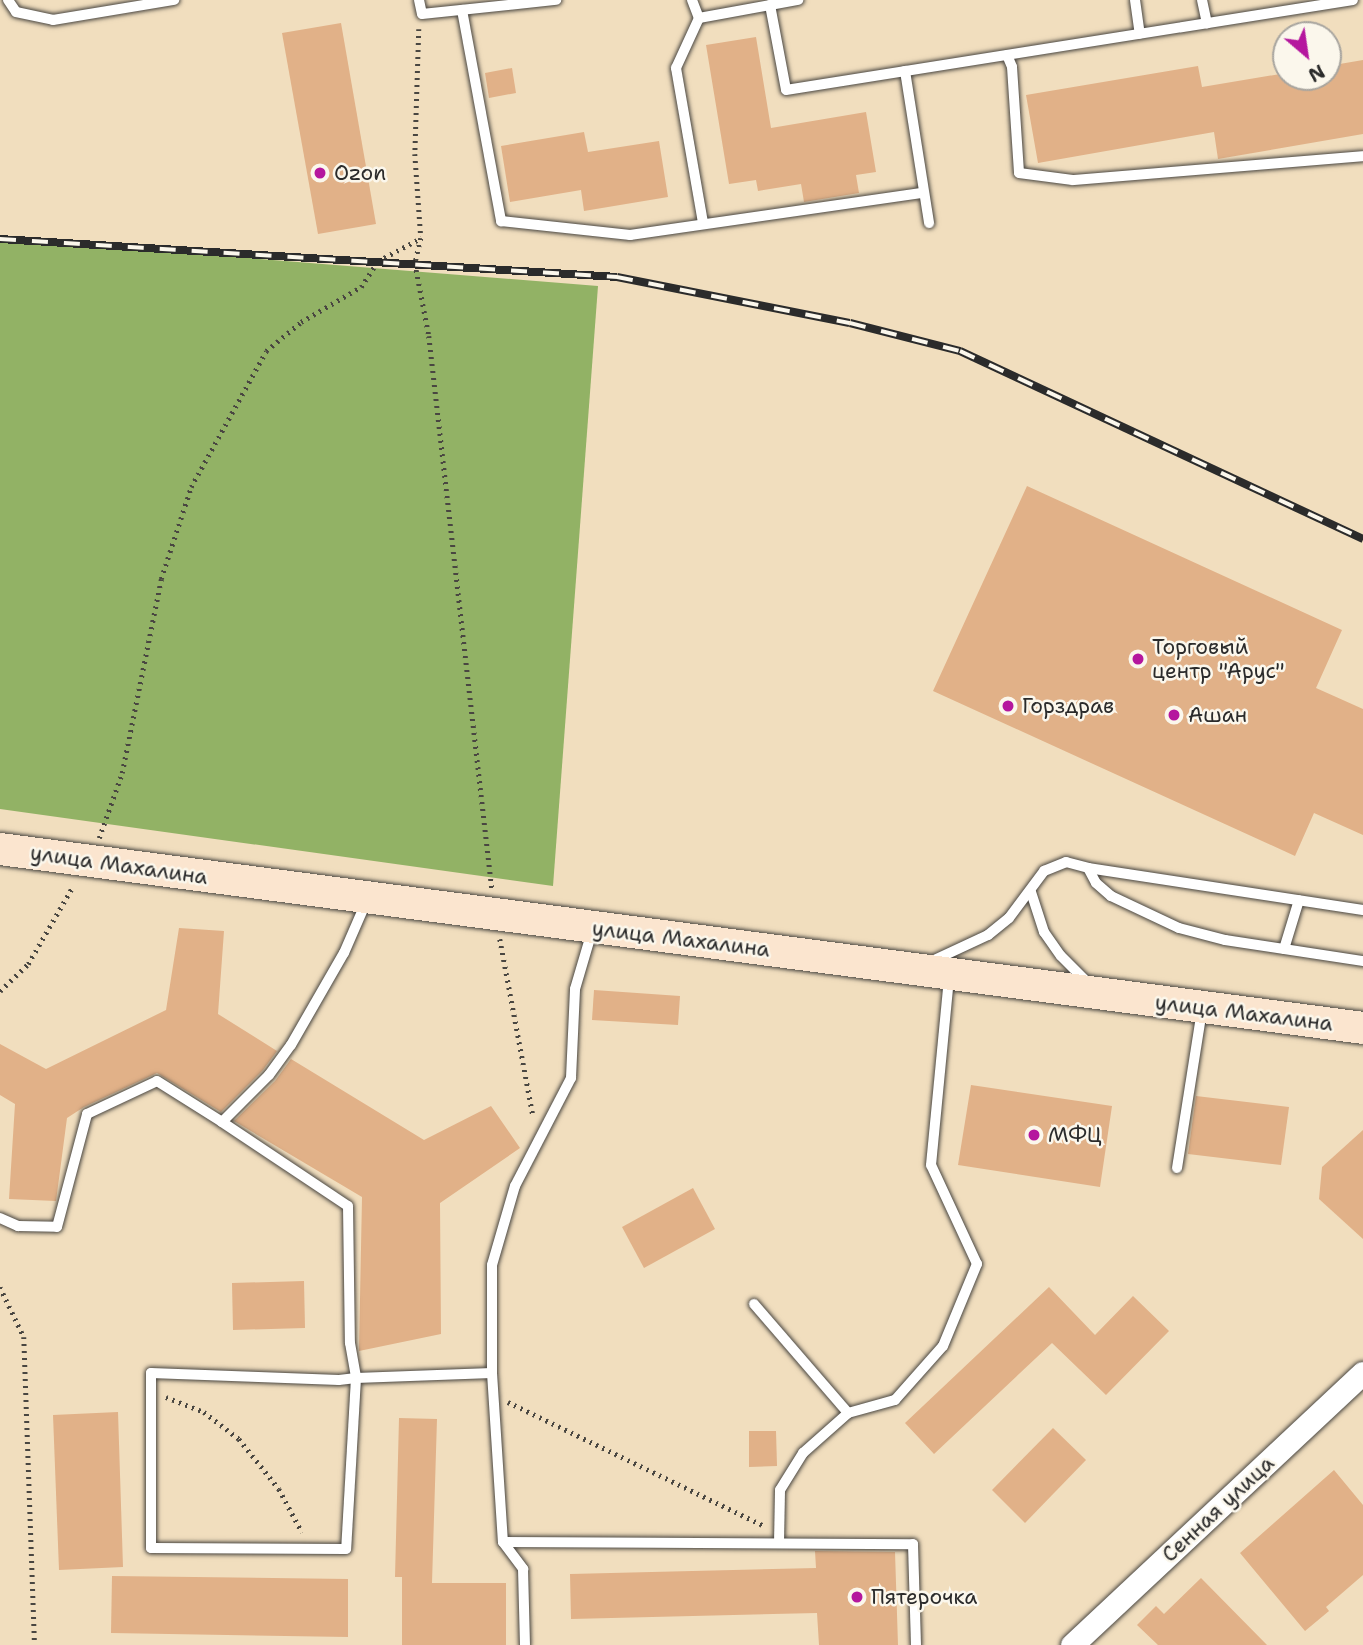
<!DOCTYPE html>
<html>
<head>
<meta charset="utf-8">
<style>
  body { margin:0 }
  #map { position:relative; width:1363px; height:1645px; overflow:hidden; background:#f1debe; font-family:"Shantell Sans",sans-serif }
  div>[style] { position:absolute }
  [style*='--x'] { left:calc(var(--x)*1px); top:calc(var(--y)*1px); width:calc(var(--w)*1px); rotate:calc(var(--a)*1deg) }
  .forest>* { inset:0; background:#92b265 }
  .building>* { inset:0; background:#e1b188 }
  .path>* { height:4.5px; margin-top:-2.25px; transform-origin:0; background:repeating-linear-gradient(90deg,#494641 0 2px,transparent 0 7px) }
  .roads { filter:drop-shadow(0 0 2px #494641) drop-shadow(0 0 2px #494641) }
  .lane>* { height:10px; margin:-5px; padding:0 5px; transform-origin:5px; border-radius:5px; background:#fff }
  .street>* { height:23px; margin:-11.5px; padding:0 11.5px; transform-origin:11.5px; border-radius:11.5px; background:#fff }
  .secondary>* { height:32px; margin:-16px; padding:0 16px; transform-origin:16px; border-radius:16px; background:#fbe5cf }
  .rail>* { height:8px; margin-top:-4px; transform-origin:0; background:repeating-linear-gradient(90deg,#fbf7ec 0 16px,#2b2b2b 0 32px); box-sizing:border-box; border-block:2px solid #2b2b2b }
  .dots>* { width:19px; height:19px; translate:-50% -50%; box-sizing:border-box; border:4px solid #fbf7ec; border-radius:50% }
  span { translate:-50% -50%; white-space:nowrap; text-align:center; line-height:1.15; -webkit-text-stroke:5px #fbf7ec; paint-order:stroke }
  .poi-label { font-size:21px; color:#2b2b2b }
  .left { translate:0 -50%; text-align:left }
  .street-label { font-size:21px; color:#2b2b2b }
  .north { position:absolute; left:1272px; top:21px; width:70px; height:70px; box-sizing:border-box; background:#fbf7ec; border:2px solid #a8a59f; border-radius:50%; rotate:151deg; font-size:19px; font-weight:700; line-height:28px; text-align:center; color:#2b2b2b }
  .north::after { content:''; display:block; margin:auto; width:24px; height:32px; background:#b5179e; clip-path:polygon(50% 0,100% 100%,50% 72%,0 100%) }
</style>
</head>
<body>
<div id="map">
  <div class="forest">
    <i style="clip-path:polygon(0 238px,598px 286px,553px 886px,0 809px)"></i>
  </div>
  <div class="building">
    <i style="clip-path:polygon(341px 23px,376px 224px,318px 234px,282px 33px)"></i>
    <i style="clip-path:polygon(756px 37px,771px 128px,866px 112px,876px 172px,856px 175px,859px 193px,804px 202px,801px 184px,758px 191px,756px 180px,729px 184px,706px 45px)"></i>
    <i style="clip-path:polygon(1363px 60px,1363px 134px,1218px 159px,1214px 132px,1038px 163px,1026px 95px,1198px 66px,1202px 87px,1286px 73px,1286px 77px,1328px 77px,1328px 66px)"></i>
    <i style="clip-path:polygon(512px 68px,516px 93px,489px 98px,485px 73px)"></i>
    <i style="clip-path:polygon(584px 132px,588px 152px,659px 141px,668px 197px,584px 211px,581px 190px,510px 202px,501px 146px)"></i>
    <i style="clip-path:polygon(1027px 486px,1342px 630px,1316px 688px,1363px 709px,1363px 835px,1314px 813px,1295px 856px,933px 691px)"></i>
    <i style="clip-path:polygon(179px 928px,224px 931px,218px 1014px,277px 1051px,263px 1070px,221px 1112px,157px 1073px,84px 1107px,67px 1118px,56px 1201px,9px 1199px,15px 1104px,0 1095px,0 1044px,46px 1069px,166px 1010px)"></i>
    <i style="clip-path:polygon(594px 990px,680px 996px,678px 1025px,592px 1020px)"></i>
    <i style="clip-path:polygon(291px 1059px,424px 1140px,491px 1106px,520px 1148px,440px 1203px,441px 1334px,359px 1351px,362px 1197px,234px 1121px,275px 1081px)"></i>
    <i style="clip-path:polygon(971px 1085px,1112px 1106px,1100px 1187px,958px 1165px)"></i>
    <i style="clip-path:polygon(1196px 1096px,1289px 1107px,1281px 1165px,1188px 1154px)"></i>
    <i style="clip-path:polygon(1363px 1130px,1363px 1239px,1319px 1199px,1322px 1167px)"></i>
    <i style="clip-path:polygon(693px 1188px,715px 1229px,644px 1268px,622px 1227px)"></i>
    <i style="clip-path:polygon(304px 1281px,305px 1328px,233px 1330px,232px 1283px)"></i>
    <i style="clip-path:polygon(1049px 1287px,1095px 1335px,1133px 1296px,1169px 1331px,1106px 1395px,1052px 1343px,934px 1454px,905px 1423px)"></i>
    <i style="clip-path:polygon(118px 1412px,123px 1567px,59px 1570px,53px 1415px)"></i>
    <i style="clip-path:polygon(399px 1418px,437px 1419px,432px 1583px,506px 1583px,506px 1645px,402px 1645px,402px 1577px,395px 1577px)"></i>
    <i style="clip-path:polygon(1053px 1428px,1086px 1460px,1025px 1523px,992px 1490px)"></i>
    <i style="clip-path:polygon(749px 1431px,776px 1431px,777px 1466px,749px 1467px)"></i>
    <i style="clip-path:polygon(1334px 1470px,1363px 1505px,1363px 1575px,1326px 1607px,1329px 1611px,1305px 1631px,1240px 1553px)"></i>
    <i style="clip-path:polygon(815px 1551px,895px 1552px,898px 1645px,819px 1645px,817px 1613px,571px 1619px,570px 1574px,816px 1568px)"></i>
    <i style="clip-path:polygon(112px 1576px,348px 1579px,348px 1637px,111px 1633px)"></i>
    <i style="clip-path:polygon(1201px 1578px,1267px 1645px,1158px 1645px,1137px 1625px,1156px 1606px,1164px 1614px)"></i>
  </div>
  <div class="path">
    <i style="--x:419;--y:29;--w:125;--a:91.8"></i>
    <i style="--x:415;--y:154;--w:84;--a:85.9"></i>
    <i style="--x:421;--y:238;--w:26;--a:103"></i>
    <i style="--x:415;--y:263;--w:74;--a:79.1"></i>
    <i style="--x:429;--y:336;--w:557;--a:83.5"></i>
    <i style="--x:99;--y:838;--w:69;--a:-70.5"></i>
    <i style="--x:122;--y:773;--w:198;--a:-78.6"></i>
    <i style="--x:161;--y:579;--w:97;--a:-71.9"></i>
    <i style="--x:191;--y:487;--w:155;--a:-61.1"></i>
    <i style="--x:266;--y:351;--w:45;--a:-39.6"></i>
    <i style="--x:301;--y:322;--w:69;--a:-30.3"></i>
    <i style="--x:361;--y:287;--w:31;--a:-57"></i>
    <i style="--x:378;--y:261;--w:49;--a:-28.1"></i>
    <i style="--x:500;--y:939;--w:180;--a:79.4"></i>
    <i style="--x:0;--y:991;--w:39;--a:-44"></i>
    <i style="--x:28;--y:964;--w:90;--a:-60"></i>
    <i style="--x:0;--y:1287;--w:55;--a:64.4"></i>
    <i style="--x:24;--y:1337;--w:308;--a:88"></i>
    <i style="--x:166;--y:1397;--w:41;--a:21.5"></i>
    <i style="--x:204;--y:1412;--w:44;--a:37.6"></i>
    <i style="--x:239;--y:1439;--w:64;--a:51.3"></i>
    <i style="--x:279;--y:1489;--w:49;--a:61.9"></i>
    <i style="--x:508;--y:1402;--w:284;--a:25.8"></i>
  </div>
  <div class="roads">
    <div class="lane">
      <i style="--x:8;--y:0;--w:14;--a:56"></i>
      <i style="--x:16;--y:12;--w:38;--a:12"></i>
      <i style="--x:53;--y:20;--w:123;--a:-9.4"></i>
      <i style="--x:419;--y:0;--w:14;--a:78"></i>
      <i style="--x:422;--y:14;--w:135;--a:-6"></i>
      <i style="--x:692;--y:0;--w:19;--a:69"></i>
      <i style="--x:699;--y:18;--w:101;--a:-10.3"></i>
      <i style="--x:1135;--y:0;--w:34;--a:82"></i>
      <i style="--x:1202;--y:0;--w:24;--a:78"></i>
      <i style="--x:770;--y:5;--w:86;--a:79.3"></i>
      <i style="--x:786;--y:90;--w:574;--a:-9.02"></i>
      <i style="--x:462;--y:10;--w:215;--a:79.5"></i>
      <i style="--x:501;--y:221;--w:130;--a:6.2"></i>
      <i style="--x:630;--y:235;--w:296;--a:-8.2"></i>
      <i style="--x:699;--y:18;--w:55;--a:114.7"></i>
      <i style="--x:676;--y:68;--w:156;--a:80.1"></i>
      <i style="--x:1007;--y:55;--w:13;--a:67"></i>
      <i style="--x:1012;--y:67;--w:106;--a:86.2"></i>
      <i style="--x:1019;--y:173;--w:54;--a:7.4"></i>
      <i style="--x:1073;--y:180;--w:291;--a:-4.7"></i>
      <i style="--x:905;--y:71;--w:154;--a:81"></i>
      <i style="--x:1088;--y:868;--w:17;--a:62"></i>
      <i style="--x:1096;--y:883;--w:20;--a:41"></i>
      <i style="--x:1111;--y:896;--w:75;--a:25.2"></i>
      <i style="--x:1179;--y:928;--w:48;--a:14.6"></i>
      <i style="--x:1225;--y:940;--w:140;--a:8.7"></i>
      <i style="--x:1031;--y:892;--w:42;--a:72"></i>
      <i style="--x:1044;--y:932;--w:29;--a:55"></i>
      <i style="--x:1061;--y:956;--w:41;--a:45"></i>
      <i style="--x:1284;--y:949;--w:51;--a:-73"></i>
      <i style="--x:930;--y:962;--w:64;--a:-25"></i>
      <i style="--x:988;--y:935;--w:27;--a:-39"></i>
      <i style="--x:1009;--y:918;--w:59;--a:-53.3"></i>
      <i style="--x:1044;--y:871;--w:24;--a:-22"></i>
      <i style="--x:1066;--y:862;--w:23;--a:15"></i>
      <i style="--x:1088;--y:868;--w:278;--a:8.7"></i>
      <i style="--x:222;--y:1122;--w:151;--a:33.7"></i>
      <i style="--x:348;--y:1206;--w:137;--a:89.2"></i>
      <i style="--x:350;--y:1343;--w:36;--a:80"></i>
      <i style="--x:356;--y:1378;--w:136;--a:-2.1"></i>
      <i style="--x:492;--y:1373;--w:108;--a:-90"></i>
      <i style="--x:492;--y:1265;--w:82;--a:-73.8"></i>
      <i style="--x:515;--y:1186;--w:122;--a:-62.6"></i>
      <i style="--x:571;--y:1078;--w:89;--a:-87.4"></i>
      <i style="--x:575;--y:989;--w:64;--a:-73.6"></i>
      <i style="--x:1177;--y:1168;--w:160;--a:-81"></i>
      <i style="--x:0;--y:1218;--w:20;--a:24"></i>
      <i style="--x:18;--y:1226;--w:39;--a:1"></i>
      <i style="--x:57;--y:1227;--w:117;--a:-75.1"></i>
      <i style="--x:87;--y:1114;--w:77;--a:-25.2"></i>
      <i style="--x:157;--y:1081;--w:77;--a:32.2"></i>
      <i style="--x:222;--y:1122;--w:66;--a:-45"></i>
      <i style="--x:269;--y:1075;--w:37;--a:-54"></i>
      <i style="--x:291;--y:1045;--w:106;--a:-60.1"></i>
      <i style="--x:344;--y:953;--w:58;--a:-66.5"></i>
      <i style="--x:754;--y:1304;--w:144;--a:49.2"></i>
      <i style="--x:151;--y:1373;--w:188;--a:2.1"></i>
      <i style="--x:339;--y:1380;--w:17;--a:-7"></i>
      <i style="--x:356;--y:1378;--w:171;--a:93.3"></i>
      <i style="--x:346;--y:1549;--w:195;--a:-179.7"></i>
      <i style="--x:151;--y:1548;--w:175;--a:-90"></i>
      <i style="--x:492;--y:1373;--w:169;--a:86.3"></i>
      <i style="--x:503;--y:1542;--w:34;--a:53"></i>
      <i style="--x:523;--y:1569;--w:76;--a:88.5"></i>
      <i style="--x:503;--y:1542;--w:410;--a:0.3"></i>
      <i style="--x:913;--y:1544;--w:101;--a:88.3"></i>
      <i style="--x:779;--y:1543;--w:53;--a:-88.9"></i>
      <i style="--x:780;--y:1490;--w:44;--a:-58.1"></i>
      <i style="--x:803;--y:1453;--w:60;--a:-41.6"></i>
      <i style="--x:848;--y:1413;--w:49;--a:-15.5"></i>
      <i style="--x:895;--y:1400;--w:72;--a:-48.4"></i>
      <i style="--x:943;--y:1346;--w:89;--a:-67.5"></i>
      <i style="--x:977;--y:1264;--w:109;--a:-114.9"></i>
      <i style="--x:931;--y:1165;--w:189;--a:-84.5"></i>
    </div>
    <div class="street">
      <i style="--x:1072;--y:1645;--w:398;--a:-43.1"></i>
    </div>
    <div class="secondary">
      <i style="--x:0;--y:849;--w:1375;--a:7.48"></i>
    </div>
  </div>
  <div class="rail">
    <i style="--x:0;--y:239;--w:618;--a:3.52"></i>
    <i style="--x:617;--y:277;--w:237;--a:11.2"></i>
    <i style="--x:850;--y:323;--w:114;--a:14.3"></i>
    <i style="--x:960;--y:351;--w:445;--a:25"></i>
  </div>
  <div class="dots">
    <i style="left:320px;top:173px;background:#b5179e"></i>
    <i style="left:1138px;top:659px;background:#b5179e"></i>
    <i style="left:1008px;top:706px;background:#b5179e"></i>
    <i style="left:1174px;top:715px;background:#b5179e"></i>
    <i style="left:1034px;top:1135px;background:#b5179e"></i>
    <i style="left:857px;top:1597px;background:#b5179e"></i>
  </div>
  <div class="poi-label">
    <span class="left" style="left:334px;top:173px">Ozon</span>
    <span class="left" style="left:1152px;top:659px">Торговый<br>центр "Арус"</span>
    <span class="left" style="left:1022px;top:706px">Горздрав</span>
    <span class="left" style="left:1188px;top:715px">Ашан</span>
    <span class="left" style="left:1048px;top:1135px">МФЦ</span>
    <span class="left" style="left:871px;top:1597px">Пятерочка</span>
  </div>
  <div class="street-label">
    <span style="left:119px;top:865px;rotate:8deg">улица Махалина</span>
    <span style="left:681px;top:939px;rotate:7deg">улица Махалина</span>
    <span style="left:1244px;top:1013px;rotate:7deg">улица Махалина</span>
    <span style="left:1218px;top:1509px;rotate:-43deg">Сенная улица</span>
  </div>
  <div class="north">N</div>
</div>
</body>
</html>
